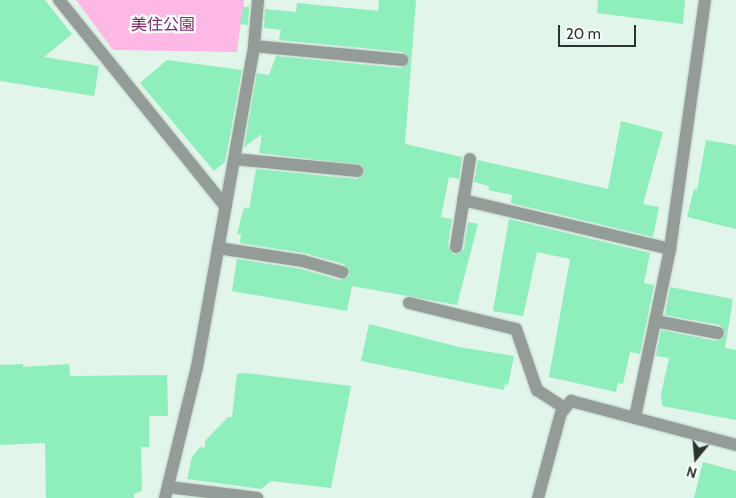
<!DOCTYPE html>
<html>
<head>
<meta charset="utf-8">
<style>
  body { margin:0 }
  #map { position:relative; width:736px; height:498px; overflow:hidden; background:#e1f5ea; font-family:Cabin,"Noto Sans JP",sans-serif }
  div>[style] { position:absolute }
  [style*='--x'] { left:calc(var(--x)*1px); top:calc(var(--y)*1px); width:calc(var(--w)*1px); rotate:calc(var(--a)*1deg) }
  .green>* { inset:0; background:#feb8e5 }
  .building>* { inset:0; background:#8eeebc }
  .roads { filter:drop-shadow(0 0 1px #c0d2c8) drop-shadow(0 0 1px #c0d2c8) }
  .minor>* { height:12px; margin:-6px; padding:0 6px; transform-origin:6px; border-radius:6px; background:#949c97 }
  span { translate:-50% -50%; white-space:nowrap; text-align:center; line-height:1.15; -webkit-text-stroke:4.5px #fafefc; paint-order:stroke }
  .park-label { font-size:16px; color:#84296a }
  .north { position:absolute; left:671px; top:433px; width:50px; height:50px; -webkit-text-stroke:4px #fafefc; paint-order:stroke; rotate:197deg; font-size:14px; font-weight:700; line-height:20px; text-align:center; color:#2b332f }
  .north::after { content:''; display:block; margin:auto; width:18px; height:22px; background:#2b332f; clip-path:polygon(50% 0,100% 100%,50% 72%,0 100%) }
  .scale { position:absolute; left:558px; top:25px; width:78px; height:22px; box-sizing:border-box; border:2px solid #2b332f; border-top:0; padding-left:6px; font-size:15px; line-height:18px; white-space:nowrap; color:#2b332f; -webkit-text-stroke:4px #fafefc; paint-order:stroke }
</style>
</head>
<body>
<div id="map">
  <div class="green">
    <i style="clip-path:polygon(76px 0,244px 0,237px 52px,113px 50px)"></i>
  </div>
  <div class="building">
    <i style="clip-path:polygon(0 0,45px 0,72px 34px,44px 57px,99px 66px,94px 96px,0 81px)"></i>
    <i style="clip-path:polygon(379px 0,416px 0,405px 144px,462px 157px,459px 179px,449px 177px,441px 217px,452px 219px,448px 246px,454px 255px,464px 249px,468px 222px,478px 224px,457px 305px,352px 286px,347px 311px,232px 291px,237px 259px,301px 269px,340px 280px,350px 275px,344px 264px,304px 253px,240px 243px,241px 234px,237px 234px,244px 207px,249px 209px,256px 169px,357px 179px,365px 172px,362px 165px,259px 153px,262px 134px,244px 147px,257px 73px,269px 75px,276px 56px,401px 68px,410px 61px,403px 52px,279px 40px,281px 30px,264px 28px,265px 9px,296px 12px,297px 3px,378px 11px)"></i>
    <i style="clip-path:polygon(598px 0,685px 0,683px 24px,597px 13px)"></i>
    <i style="clip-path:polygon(243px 7px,249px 7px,248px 25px,240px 24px)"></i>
    <i style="clip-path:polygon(167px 60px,242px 70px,225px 162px,214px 171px,140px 83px)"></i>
    <i style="clip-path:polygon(621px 121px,663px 132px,643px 204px,659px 207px,653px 237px,511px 203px,512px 195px,488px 190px,489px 186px,474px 182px,478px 160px,608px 189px)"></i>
    <i style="clip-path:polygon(706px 140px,736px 145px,736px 229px,687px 217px,694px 189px,697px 190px)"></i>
    <i style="clip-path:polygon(509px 219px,650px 253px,644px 283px,654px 285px,640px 354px,630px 352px,623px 384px,618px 383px,616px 392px,549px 377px,570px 259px,537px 252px,523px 316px,493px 311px)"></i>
    <i style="clip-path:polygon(670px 287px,733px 299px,725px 348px,736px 350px,736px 420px,662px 406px,661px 394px,669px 358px,656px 356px,661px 330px,716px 341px,726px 334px,720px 325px,665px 315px)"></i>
    <i style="clip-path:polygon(369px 324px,459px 347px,514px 356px,508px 385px,505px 384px,504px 390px,361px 361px)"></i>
    <i style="clip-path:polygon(23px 364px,23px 367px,69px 364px,70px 376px,167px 375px,168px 416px,149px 416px,149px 447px,141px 447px,142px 491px,134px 494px,134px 498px,46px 498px,45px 443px,0 445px,0 365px)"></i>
    <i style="clip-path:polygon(245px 373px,351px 386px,331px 488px,271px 481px,261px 489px,187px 479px,192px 457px,200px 447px,205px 448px,205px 441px,228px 417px,232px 417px,237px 374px)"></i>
    <i style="clip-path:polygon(703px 462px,736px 471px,736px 498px,694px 498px)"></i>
  </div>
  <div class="roads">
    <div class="minor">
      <i style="--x:59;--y:0;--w:265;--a:51.1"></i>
      <i style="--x:254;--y:46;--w:149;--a:5.4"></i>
      <i style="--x:235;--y:159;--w:123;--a:5.6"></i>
      <i style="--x:463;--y:200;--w:213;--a:13.3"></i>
      <i style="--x:456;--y:247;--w:89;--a:-81"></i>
      <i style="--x:218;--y:248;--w:86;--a:8.7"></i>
      <i style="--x:303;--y:261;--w:41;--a:15.8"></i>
      <i style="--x:409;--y:303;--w:110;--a:13.7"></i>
      <i style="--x:516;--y:329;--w:65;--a:71"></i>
      <i style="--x:537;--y:390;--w:33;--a:33"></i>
      <i style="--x:655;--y:321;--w:64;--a:10.8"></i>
      <i style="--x:635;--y:417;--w:172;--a:-78.2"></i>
      <i style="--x:670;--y:249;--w:251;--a:-82"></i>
      <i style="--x:168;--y:487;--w:90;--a:7"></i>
      <i style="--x:165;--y:498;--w:135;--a:-76.3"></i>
      <i style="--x:197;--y:367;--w:326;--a:-79.9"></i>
      <i style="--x:254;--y:46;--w:46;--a:-85"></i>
      <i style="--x:538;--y:498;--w:88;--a:-74.9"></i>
      <i style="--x:561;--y:413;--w:16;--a:-50"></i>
      <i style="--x:571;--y:401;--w:171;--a:14.9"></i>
    </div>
  </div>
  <div class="park-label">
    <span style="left:163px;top:25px">美住公園</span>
  </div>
  <div class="north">N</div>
  <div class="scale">20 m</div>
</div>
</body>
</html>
